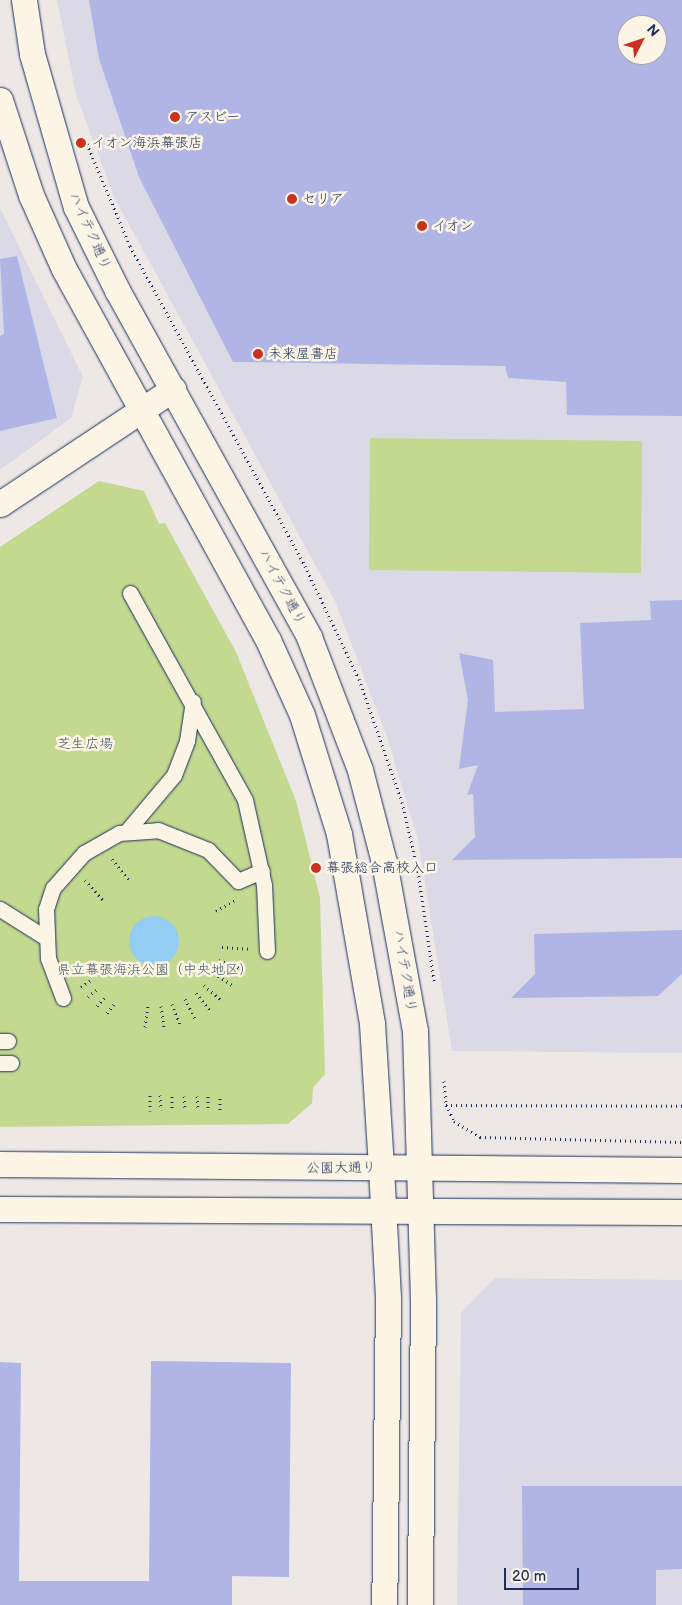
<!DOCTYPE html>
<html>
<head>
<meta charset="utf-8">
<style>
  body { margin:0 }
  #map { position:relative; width:682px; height:1605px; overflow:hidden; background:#ede8e5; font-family:"Balsamiq Sans","Klee One",sans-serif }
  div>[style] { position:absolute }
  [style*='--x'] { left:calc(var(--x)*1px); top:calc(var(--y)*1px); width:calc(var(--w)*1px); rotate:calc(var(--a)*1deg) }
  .built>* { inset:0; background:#dbd9e5 }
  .green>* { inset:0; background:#c3d98f }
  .water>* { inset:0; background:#94cdf4 }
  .round { border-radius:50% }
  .building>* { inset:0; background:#b1b5e6 }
  .path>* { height:3px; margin-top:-1.5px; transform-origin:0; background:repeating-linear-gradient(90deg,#1b2f5e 0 1px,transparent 0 5px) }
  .roads { filter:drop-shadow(0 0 1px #1b2f5e) drop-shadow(0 0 1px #1b2f5e) }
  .pedestrian>* { height:15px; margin:-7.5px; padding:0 7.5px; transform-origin:7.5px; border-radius:7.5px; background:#fcf5e5 }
  .tertiary>* { height:25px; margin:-12.5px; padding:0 12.5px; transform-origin:12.5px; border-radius:12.5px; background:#fcf5e5 }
  .dots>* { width:14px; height:14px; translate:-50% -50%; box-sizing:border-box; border:2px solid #fcf5e5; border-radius:50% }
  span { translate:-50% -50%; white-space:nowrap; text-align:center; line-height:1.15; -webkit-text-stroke:5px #fcf5e5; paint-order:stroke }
  .poi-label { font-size:14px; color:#1b2f5e }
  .left { translate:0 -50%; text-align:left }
  .street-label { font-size:14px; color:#1b2f5e }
  .park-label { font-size:14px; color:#455a6a }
  .north { position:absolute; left:617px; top:15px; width:50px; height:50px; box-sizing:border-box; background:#fcf5e5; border:1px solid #a2a6af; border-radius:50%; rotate:49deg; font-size:14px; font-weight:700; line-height:20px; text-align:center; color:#1b2f5e }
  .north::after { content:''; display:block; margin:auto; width:18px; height:22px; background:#c8321e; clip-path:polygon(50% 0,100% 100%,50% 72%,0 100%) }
  .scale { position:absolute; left:504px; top:1568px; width:75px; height:22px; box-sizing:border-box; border:2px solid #1b2f5e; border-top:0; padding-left:6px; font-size:15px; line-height:18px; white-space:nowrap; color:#1b2f5e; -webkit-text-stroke:4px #fcf5e5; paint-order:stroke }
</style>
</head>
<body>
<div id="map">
  <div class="built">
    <i style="clip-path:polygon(evenodd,57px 0,682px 0,682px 1053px,452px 1051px,418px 840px,387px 737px,335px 601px,114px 197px,76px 95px,57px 0,627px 25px,657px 25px,657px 55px,627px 55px,627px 25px)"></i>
    <i style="clip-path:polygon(0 208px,83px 377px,71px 418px,0 470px)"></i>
    <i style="clip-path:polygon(495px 1278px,682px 1280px,682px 1605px,457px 1605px,461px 1313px)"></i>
  </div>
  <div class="green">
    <i style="clip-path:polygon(370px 438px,642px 441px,641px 573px,369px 570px)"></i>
    <i style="clip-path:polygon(99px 481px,144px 491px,159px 524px,165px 523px,236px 652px,296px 801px,320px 898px,325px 1074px,313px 1088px,312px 1103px,288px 1124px,0 1127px,0 547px)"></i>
  </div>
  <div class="water">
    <i class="round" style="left:129px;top:916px;width:50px;height:50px"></i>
  </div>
  <div class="building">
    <i style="clip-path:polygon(evenodd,89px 0,682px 0,682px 416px,567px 415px,566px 382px,508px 378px,505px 366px,233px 362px,139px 177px,99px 59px,89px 0,627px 25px,657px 25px,657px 55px,627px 55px,627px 25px)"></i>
    <i style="clip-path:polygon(17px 256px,57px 418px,0 431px,0 336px,4px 334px,0 259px)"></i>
    <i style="clip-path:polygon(682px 600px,682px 858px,452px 860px,475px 837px,473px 794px,467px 795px,478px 765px,459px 769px,468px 700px,459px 653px,493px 660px,495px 712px,584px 709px,580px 623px,651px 620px,650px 601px)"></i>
    <i style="clip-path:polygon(682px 930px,682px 974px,658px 996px,511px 998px,535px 974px,534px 934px)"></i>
    <i style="clip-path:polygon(151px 1361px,291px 1363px,289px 1577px,232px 1576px,232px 1605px,0 1605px,0 1362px,21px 1363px,19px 1581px,149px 1581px)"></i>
    <i style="clip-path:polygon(522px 1486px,682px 1486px,682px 1569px,656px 1570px,656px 1605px,523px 1605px)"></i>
  </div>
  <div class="path">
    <i style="--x:85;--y:139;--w:116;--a:67.2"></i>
    <i style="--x:130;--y:246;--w:365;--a:61.3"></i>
    <i style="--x:305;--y:566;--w:125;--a:64.5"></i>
    <i style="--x:359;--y:679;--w:130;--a:70.7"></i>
    <i style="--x:402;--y:802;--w:71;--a:76.9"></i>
    <i style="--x:418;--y:871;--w:111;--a:81.7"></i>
    <i style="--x:112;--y:859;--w:26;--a:51"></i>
    <i style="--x:85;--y:880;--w:27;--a:48"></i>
    <i style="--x:216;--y:911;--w:22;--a:-30"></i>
    <i style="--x:222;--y:947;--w:26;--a:4"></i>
    <i style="--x:219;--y:960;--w:26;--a:21"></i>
    <i style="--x:214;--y:973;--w:23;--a:34"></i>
    <i style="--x:204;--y:985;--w:23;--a:41"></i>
    <i style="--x:81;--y:987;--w:11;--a:-34"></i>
    <i style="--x:196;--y:993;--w:22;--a:51"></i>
    <i style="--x:88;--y:997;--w:11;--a:-41"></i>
    <i style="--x:185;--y:999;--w:22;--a:63"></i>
    <i style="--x:172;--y:1004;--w:22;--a:69"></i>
    <i style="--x:97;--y:1006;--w:11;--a:-49"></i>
    <i style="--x:161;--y:1006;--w:22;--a:82"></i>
    <i style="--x:107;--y:1013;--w:11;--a:-52"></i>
    <i style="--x:145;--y:1027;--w:22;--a:-82"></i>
    <i style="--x:444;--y:1081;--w:24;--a:85"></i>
    <i style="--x:446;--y:1105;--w:18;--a:63"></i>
    <i style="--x:454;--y:1121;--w:31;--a:32"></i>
    <i style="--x:480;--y:1137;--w:202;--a:1.4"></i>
    <i style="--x:150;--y:1095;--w:16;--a:90"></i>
    <i style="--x:160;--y:1095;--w:15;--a:86"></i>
    <i style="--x:172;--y:1096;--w:14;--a:90"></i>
    <i style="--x:184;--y:1096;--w:14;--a:86"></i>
    <i style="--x:197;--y:1096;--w:14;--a:86"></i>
    <i style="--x:208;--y:1096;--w:14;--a:90"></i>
    <i style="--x:446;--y:1105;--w:236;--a:0.2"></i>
    <i style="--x:220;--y:1110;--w:14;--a:-90"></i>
  </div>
  <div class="roads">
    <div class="pedestrian">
      <i style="--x:130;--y:593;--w:237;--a:60.9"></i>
      <i style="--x:245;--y:800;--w:87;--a:77.4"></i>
      <i style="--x:264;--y:885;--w:66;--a:87.4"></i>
      <i style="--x:126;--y:832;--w:75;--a:-49.9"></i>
      <i style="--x:174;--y:775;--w:36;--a:-69"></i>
      <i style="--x:187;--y:741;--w:40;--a:-81.5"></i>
      <i style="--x:0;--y:909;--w:54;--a:32.2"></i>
      <i style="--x:63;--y:998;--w:43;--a:-110.6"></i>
      <i style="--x:48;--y:958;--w:49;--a:-92.3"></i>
      <i style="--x:46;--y:909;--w:22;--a:-72"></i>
      <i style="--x:53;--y:888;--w:47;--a:-48.5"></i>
      <i style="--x:84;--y:853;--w:40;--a:-29.7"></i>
      <i style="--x:119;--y:833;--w:39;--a:-4"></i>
      <i style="--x:158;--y:830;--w:54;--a:21.8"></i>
      <i style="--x:208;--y:850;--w:43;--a:45.9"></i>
      <i style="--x:238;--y:881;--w:26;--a:-23"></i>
      <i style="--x:0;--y:1041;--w:8;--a:0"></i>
      <i style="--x:0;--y:1063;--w:11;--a:0"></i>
    </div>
    <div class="tertiary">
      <i style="--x:24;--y:0;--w:55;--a:81.6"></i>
      <i style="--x:32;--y:54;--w:159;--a:74"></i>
      <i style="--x:76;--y:207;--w:93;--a:63.7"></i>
      <i style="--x:117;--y:290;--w:397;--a:61"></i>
      <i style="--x:309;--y:637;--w:142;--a:69"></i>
      <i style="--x:360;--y:770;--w:95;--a:75.4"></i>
      <i style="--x:384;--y:862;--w:172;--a:79.6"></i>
      <i style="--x:415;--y:1031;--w:268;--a:88.3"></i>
      <i style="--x:423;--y:1299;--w:306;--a:90.6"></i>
      <i style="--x:0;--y:100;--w:100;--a:71.9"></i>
      <i style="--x:31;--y:195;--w:81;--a:66"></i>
      <i style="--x:64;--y:269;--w:423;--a:61.2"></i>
      <i style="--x:268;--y:640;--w:82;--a:65.6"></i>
      <i style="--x:302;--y:715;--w:125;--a:72.7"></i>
      <i style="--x:339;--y:834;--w:193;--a:80.1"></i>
      <i style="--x:372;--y:1024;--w:144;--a:86.4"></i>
      <i style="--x:381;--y:1168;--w:130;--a:86.9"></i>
      <i style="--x:388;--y:1298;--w:307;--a:90.7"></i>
      <i style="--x:0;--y:504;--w:208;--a:-33.6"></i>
      <i style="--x:0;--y:1164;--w:682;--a:0.5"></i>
      <i style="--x:0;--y:1209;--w:682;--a:0.25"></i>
    </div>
  </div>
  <div class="dots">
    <i style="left:175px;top:117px;background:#c8321e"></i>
    <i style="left:81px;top:143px;background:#c8321e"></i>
    <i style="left:292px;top:199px;background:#c8321e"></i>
    <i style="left:422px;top:226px;background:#c8321e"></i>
    <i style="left:258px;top:354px;background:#c8321e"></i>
    <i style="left:316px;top:868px;background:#c8321e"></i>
  </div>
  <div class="poi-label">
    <span class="left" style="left:185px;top:117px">アスビー</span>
    <span class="left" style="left:91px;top:143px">イオン海浜幕張店</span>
    <span class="left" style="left:302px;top:199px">セリア</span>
    <span class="left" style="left:432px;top:226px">イオン</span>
    <span class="left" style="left:268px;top:354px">未来屋書店</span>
    <span class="left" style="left:326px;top:868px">幕張総合高校入口</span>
  </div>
  <div class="street-label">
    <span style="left:90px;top:231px;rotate:66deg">ハイテク通り</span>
    <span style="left:282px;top:587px;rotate:62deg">ハイテク通り</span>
    <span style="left:405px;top:971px;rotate:81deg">ハイテク通り</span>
    <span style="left:341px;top:1168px;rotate:-1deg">公園大通り</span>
  </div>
  <div class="park-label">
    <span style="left:85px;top:744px">芝生広場</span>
    <span style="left:155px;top:970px">県立幕張海浜公園（中央地区）</span>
  </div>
  <div class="north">N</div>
  <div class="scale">20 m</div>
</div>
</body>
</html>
